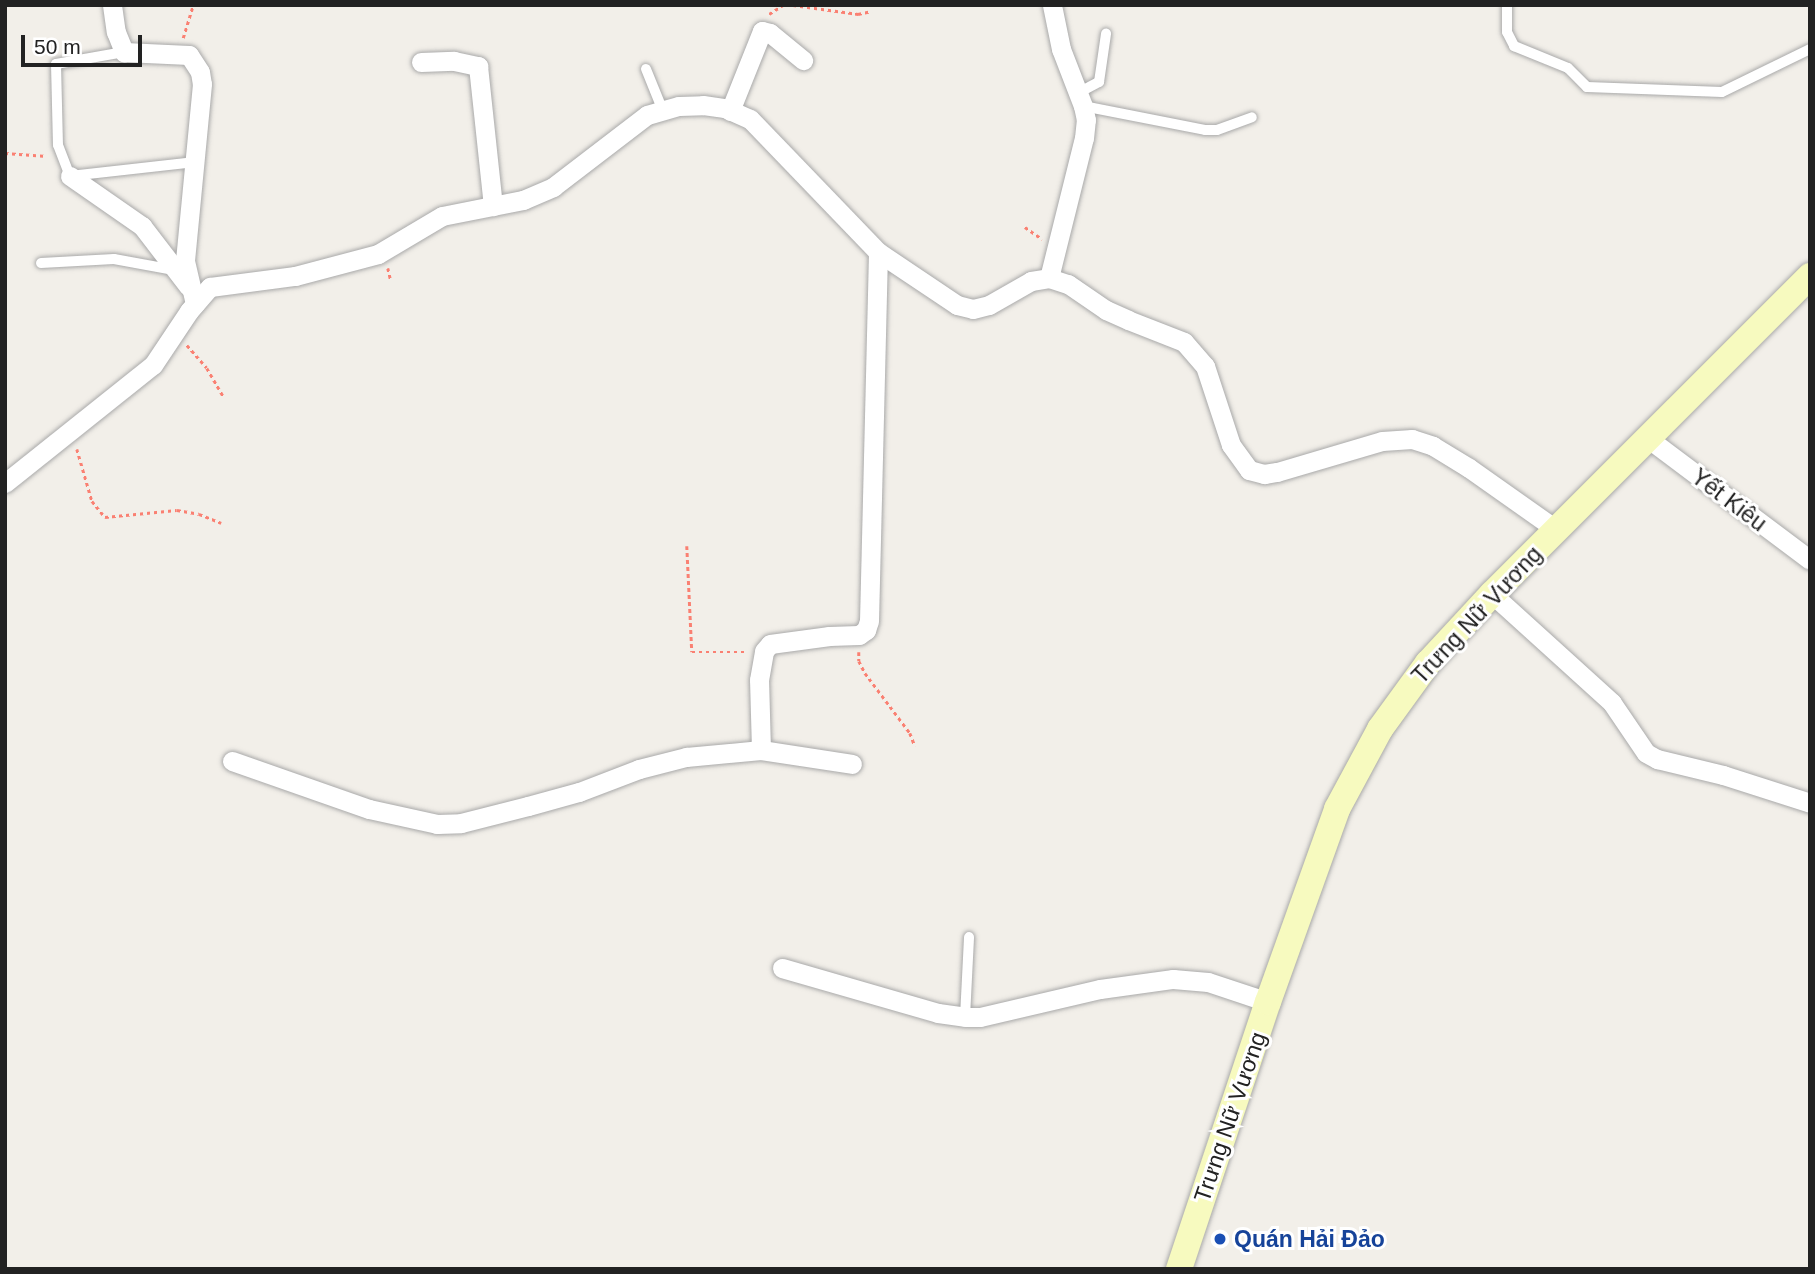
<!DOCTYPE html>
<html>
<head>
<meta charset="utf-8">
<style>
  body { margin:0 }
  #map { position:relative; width:1815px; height:1274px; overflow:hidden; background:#f2efe9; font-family:Arial,sans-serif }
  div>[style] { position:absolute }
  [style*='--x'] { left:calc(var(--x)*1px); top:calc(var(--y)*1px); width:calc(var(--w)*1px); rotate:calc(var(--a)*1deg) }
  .path>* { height:2.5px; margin-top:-1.25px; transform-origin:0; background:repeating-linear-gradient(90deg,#fa8072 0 3.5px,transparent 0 7px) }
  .roads { filter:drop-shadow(0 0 2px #a9a9a9) drop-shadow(0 0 2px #a9a9a9) }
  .lane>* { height:10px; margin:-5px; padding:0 5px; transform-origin:5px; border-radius:5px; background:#fff }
  .street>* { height:19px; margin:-9.5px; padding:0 9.5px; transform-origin:9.5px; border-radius:9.5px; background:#fff }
  .secondary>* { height:26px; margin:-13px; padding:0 13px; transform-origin:13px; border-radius:13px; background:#f7fabf }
  .dots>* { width:19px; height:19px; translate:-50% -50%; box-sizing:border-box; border:4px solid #fff; border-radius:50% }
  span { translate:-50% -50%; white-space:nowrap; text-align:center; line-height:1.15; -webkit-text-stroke:6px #fff; paint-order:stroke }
  .street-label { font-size:23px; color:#222 }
  .transit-label { font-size:23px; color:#164399; font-weight:700 }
  .left { translate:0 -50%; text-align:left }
  .frame { position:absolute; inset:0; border:7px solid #222; pointer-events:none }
  .scale { position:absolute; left:21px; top:35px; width:121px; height:32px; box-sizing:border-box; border:4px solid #222; border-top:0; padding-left:9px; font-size:21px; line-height:24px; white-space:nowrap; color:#222; -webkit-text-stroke:5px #fff; paint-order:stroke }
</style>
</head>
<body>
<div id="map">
  <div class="path">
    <i style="--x:793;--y:5;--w:66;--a:7.9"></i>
    <i style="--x:858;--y:14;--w:14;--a:-12"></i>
    <i style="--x:769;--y:14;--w:17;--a:-33"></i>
    <i style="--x:183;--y:38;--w:34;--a:-73"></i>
    <i style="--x:5;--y:153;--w:42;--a:4.1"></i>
    <i style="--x:1025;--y:227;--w:21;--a:35"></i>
    <i style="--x:388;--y:268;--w:13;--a:77"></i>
    <i style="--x:187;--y:345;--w:30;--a:49"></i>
    <i style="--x:207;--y:368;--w:34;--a:60"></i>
    <i style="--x:77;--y:449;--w:54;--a:73.9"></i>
    <i style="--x:92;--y:501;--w:21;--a:51"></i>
    <i style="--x:105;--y:517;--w:72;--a:-5.6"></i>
    <i style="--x:177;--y:510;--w:22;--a:10"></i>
    <i style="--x:199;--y:514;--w:24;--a:22"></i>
    <i style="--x:687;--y:546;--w:106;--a:87.3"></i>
    <i style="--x:692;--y:652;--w:54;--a:0"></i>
    <i style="--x:859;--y:652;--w:9;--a:90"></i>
    <i style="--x:859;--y:661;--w:13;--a:63"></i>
    <i style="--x:865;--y:673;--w:75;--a:53.1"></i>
    <i style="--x:910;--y:733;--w:14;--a:69"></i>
  </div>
  <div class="roads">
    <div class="lane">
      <i style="--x:1507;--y:5;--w:27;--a:90"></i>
      <i style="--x:1507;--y:32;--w:16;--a:63"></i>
      <i style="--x:1514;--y:46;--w:58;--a:22.2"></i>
      <i style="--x:1568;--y:68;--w:27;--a:45"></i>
      <i style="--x:1587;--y:87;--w:135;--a:2.1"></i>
      <i style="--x:1722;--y:92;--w:98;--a:-26"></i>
      <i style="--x:124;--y:52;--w:69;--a:170"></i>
      <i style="--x:56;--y:64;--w:81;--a:88.6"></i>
      <i style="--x:58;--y:145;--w:33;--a:69"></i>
      <i style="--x:70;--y:176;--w:126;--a:-6.4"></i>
      <i style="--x:646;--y:69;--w:45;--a:68"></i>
      <i style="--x:1078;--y:93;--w:24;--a:-28"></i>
      <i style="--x:1099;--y:82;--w:49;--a:-81.7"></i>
      <i style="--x:1083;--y:106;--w:124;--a:11.1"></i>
      <i style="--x:1205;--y:130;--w:12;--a:0"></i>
      <i style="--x:1217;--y:130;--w:37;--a:-20"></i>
      <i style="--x:41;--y:263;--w:73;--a:-3.1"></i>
      <i style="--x:114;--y:259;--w:61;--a:10.4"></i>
      <i style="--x:965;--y:1017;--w:80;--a:-87.1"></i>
    </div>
    <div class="street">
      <i style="--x:112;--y:5;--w:27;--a:82"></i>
      <i style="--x:116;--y:32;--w:22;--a:68"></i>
      <i style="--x:124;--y:52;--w:65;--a:2.6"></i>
      <i style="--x:189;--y:55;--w:20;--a:57"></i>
      <i style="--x:200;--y:72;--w:12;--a:81"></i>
      <i style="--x:202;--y:84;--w:178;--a:95.5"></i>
      <i style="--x:185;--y:261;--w:44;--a:76.9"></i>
      <i style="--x:421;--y:62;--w:33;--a:-2"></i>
      <i style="--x:454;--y:61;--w:25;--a:12"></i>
      <i style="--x:478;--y:66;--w:141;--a:83.9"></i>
      <i style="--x:730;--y:111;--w:86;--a:-68.2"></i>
      <i style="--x:762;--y:31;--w:8;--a:14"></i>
      <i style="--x:770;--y:33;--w:43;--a:39.3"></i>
      <i style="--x:70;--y:176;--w:88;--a:34.8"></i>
      <i style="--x:142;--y:226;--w:76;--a:52.5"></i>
      <i style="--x:1049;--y:278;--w:144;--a:-76"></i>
      <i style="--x:1084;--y:138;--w:18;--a:-84"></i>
      <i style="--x:1086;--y:120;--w:14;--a:-102"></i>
      <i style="--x:1083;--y:106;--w:61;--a:-111.1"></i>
      <i style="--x:1061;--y:49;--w:45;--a:-101.6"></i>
      <i style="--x:1649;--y:439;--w:201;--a:36.9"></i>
      <i style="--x:5;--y:483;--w:189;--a:-38.6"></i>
      <i style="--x:153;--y:365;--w:65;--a:-56.3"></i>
      <i style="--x:189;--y:311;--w:32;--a:-49"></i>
      <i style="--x:210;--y:287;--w:86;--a:-7.4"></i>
      <i style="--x:295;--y:276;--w:86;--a:-14.8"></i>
      <i style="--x:378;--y:254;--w:74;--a:-30.7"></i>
      <i style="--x:442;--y:216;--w:83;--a:-11.2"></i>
      <i style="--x:523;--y:200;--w:33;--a:-23"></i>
      <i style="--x:553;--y:187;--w:118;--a:-37.5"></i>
      <i style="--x:647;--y:115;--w:33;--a:-16"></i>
      <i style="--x:679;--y:106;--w:24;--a:-2"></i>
      <i style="--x:703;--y:105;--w:22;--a:8"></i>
      <i style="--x:725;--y:108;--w:27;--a:24"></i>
      <i style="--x:750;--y:119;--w:185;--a:46.1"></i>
      <i style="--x:878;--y:252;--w:95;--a:33.9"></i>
      <i style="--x:957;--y:305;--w:16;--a:14"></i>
      <i style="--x:973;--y:309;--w:16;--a:-14"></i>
      <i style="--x:989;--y:305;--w:48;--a:-29.7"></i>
      <i style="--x:1031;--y:281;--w:18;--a:-9"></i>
      <i style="--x:1049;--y:278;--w:20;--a:18"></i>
      <i style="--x:1068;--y:284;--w:46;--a:34.4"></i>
      <i style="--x:1106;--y:310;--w:24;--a:24"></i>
      <i style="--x:1128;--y:320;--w:60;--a:21.4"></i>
      <i style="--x:1184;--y:342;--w:32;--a:49"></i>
      <i style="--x:1205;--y:366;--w:83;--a:71.8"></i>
      <i style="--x:1231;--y:445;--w:31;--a:54"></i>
      <i style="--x:1249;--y:470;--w:16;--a:15"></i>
      <i style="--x:1264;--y:474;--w:13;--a:-9"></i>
      <i style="--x:1277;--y:472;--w:109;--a:-16.4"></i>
      <i style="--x:1382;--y:441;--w:30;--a:-4"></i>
      <i style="--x:1412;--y:439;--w:22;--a:18"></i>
      <i style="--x:1433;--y:446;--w:42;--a:31.4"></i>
      <i style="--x:1469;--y:468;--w:108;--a:35.2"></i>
      <i style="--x:1492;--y:594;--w:162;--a:42.2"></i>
      <i style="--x:1612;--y:703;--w:60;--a:55.8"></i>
      <i style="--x:1646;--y:753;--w:13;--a:29"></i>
      <i style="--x:1657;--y:759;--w:68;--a:13.6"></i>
      <i style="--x:1723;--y:775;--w:91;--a:17.8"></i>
      <i style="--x:761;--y:750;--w:70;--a:-91.6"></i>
      <i style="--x:759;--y:680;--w:29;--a:-80"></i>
      <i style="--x:764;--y:651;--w:9;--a:-49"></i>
      <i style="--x:770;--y:644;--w:60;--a:-7.7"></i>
      <i style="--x:829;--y:636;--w:30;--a:-2"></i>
      <i style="--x:859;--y:635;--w:9;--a:-36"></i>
      <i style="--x:866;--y:630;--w:9;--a:-72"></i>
      <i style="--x:869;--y:621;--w:369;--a:-88.6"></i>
      <i style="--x:232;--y:761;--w:145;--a:19.3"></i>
      <i style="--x:369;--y:809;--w:70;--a:12.4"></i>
      <i style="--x:437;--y:824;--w:24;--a:-2"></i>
      <i style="--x:461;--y:823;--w:69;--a:-14.2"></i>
      <i style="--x:528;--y:806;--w:53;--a:-15.4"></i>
      <i style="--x:579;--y:792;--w:64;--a:-21"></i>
      <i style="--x:639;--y:769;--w:49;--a:-14.3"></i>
      <i style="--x:686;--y:757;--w:75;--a:-5.3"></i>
      <i style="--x:761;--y:750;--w:92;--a:8.7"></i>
      <i style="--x:782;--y:968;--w:162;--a:16.1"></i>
      <i style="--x:938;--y:1013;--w:27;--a:8"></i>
      <i style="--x:965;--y:1017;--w:15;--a:0"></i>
      <i style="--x:980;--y:1017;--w:123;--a:-13.1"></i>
      <i style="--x:1100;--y:989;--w:74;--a:-7.8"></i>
      <i style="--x:1173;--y:979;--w:35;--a:5"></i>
      <i style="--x:1208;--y:982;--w:63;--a:18.4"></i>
    </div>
    <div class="secondary">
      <i style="--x:1179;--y:1269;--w:281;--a:-71.6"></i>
      <i style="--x:1268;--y:1002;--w:205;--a:-70.3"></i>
      <i style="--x:1337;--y:809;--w:91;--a:-61.7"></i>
      <i style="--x:1380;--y:729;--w:82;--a:-54"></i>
      <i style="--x:1428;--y:663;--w:94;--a:-47.2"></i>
      <i style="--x:1492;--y:594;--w:450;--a:-45"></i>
    </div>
  </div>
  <div class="dots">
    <i style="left:1220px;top:1239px;background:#1a4fb4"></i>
  </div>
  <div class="street-label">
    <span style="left:1729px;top:500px;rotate:37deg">Yết Kiêu</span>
    <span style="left:1477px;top:615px;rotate:-47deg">Trưng Nữ Vương</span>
    <span style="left:1230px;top:1117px;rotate:-71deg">Trưng Nữ Vương</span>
  </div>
  <div class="transit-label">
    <span class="left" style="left:1234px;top:1239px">Quán Hải Đảo</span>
  </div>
  <div class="frame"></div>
  <div class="scale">50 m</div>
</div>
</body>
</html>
